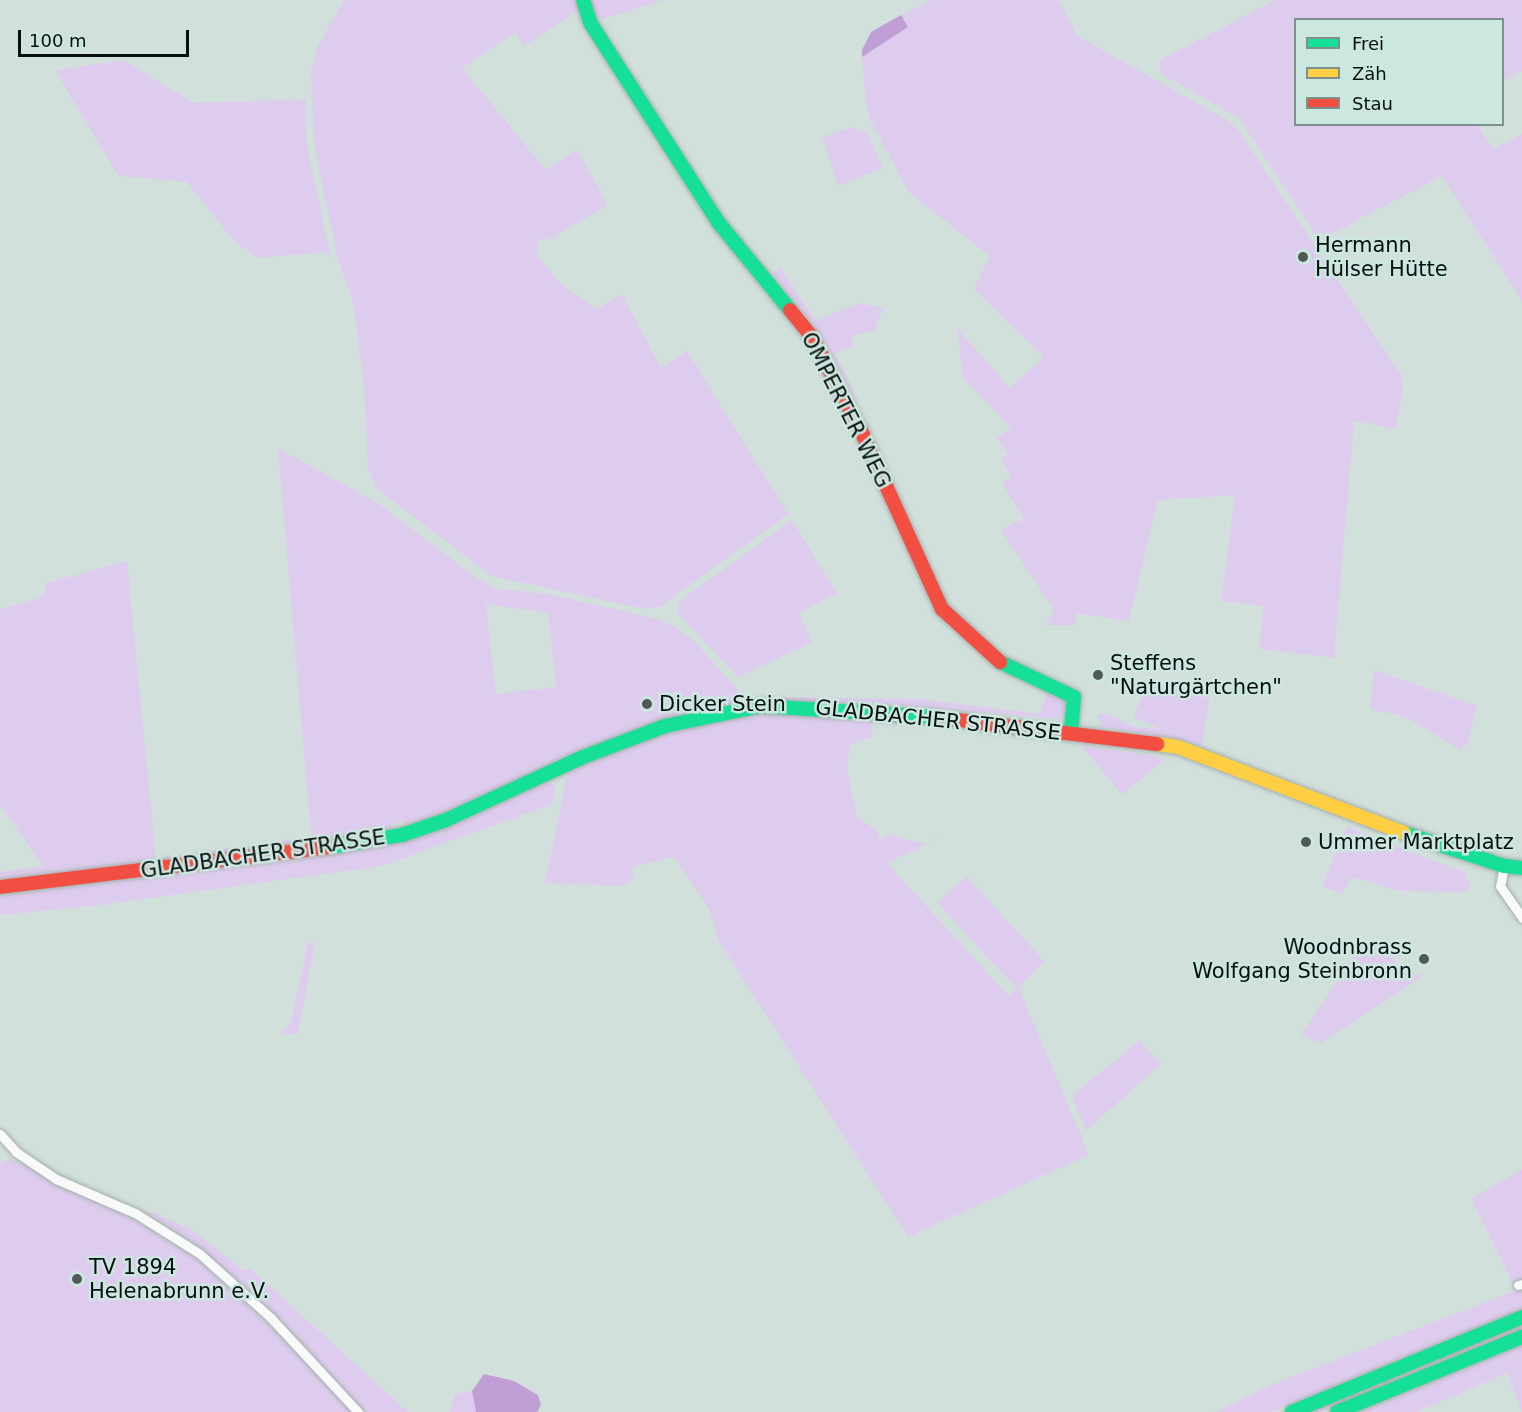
<!DOCTYPE html>
<html>
<head>
<meta charset="utf-8">
<style>
  body { margin:0 }
  #map { position:relative; width:1522px; height:1412px; overflow:hidden; background:#d2e0dc; font-family:"DejaVu Sans",sans-serif }
  div>[style] { position:absolute }
  [style*='--x'] { left:calc(var(--x)*1px); top:calc(var(--y)*1px); width:calc(var(--w)*1px); rotate:calc(var(--a)*1deg) }
  .green>* { inset:0; background:#deccee }
  .water>* { inset:0; background:#c09fd6 }
  .roads { filter:drop-shadow(0 0 2px #a4afac) drop-shadow(0 0 2px #a4afac) }
  .street>* { height:9px; margin:-4.5px; padding:0 4.5px; transform-origin:4.5px; border-radius:4.5px; background:#f8fafa }
  .fast>* { height:14px; margin:-7px; padding:0 7px; transform-origin:7px; border-radius:7px; background:#16e098 }
  .slow>* { height:14px; margin:-7px; padding:0 7px; transform-origin:7px; border-radius:7px; background:#ffcf43 }
  .jam>* { height:14px; margin:-7px; padding:0 7px; transform-origin:7px; border-radius:7px; background:#f24e42 }
  .dots>* { width:16px; height:16px; translate:-50% -50%; box-sizing:border-box; border:3px solid #cce6e0; border-radius:50% }
  span { translate:-50% -50%; white-space:nowrap; text-align:center; line-height:1.15; -webkit-text-stroke:5px #cce6e0; paint-order:stroke }
  .poi-label { font-size:21px; color:#08100f }
  .left { translate:0 -50%; text-align:left }
  .right { translate:-100% -50%; text-align:right }
  .street-label { font-size:21px; color:#08100f }
  .legend { position:absolute; left:1294px; top:18px; width:210px; height:108px; box-sizing:border-box; background:#cce6e0; border:2px solid #7e908c; margin:0; padding:8px 10px; list-style:none; font-size:18px; color:#08100f }
  .legend li { display:flex; align-items:center; gap:12px; height:30px }
  .legend b { width:30px; border:2px solid #7e908c }
  .scale { position:absolute; left:18px; top:30px; width:171px; height:27px; box-sizing:border-box; border:3px solid #08100f; border-top:0; padding-left:8px; font-size:18px; line-height:21px; white-space:nowrap; color:#08100f; -webkit-text-stroke:4px #cce6e0; paint-order:stroke }
</style>
</head>
<body>
<div id="map">
  <div class="green">
    <i style="clip-path:polygon(344px 0,577px 0,580px 9px,524px 46px,515px 33px,462px 68px,546px 170px,577px 149px,608px 205px,548px 240px,543px 238px,538px 242px,537px 256px,564px 287px,597px 309px,622px 294px,661px 368px,687px 351px,788px 514px,661px 606px,645px 609px,491px 576px,376px 488px,368px 469px,364px 386px,353px 301px,338px 260px,314px 145px,311px 74px,317px 47px)"></i>
    <i style="clip-path:polygon(589px 0,663px 0,598px 21px)"></i>
    <i style="clip-path:polygon(931px 0,1059px 0,1077px 36px,1227px 120px,1239px 131px,1401px 376px,1403px 388px,1396px 429px,1354px 421px,1334px 658px,1259px 649px,1263px 606px,1221px 601px,1235px 495px,1158px 500px,1129px 621px,1077px 613px,1074px 625px,1046px 625px,1054px 610px,1000px 529px,1024px 519px,1002px 483px,1011px 477px,1001px 459px,1008px 455px,997px 437px,1011px 428px,963px 378px,957px 328px,1010px 388px,1044px 357px,974px 289px,990px 256px,908px 192px,870px 119px,866px 104px,862px 57px,907px 27px,901px 15px)"></i>
    <i style="clip-path:polygon(1276px 0,1522px 0,1522px 71px,1503px 81px,1502px 20px,1296px 20px,1296px 124px,1477px 125px,1493px 149px,1522px 134px,1522px 301px,1442px 176px,1327px 236px,1315px 233px,1239px 118px,1160px 73px,1160px 60px)"></i>
    <i style="clip-path:polygon(124px 60px,193px 103px,306px 99px,307px 145px,332px 262px,326px 252px,258px 258px,233px 240px,187px 182px,118px 176px,55px 70px)"></i>
    <i style="clip-path:polygon(852px 127px,867px 133px,883px 168px,838px 186px,822px 137px)"></i>
    <i style="clip-path:polygon(780px 268px,816px 321px,857px 303px,884px 308px,874px 331px,850px 336px,854px 345px,835px 353px,863px 409px,812px 323px,772px 273px)"></i>
    <i style="clip-path:polygon(evenodd,278px 448px,379px 504px,478px 579px,498px 589px,547px 594px,654px 618px,674px 626px,693px 640px,748px 701px,628px 731px,453px 810px,406px 826px,404px 821px,399px 821px,383px 831px,330px 843px,148px 864px,145px 860px,133px 862px,130px 867px,0 881px,0 872px,43px 866px,0 805px,0 609px,38px 598px,45px 594px,46px 583px,127px 561px,156px 859px,311px 837px,278px 448px,486px 604px,548px 613px,556px 687px,496px 694px,486px 604px)"></i>
    <i style="clip-path:polygon(792px 520px,837px 593px,799px 613px,812px 642px,738px 677px,677px 613px,678px 602px)"></i>
    <i style="clip-path:polygon(1374px 670px,1477px 706px,1468px 742px,1460px 750px,1406px 717px,1370px 709px)"></i>
    <i style="clip-path:polygon(1150px 680px,1210px 693px,1202px 745px,1100px 726px,1098px 715px,1105px 713px,1136px 727px,1160px 729px,1133px 716px)"></i>
    <i style="clip-path:polygon(1048px 692px,1064px 701px,1066px 708px,1059px 719px,863px 702px,773px 701px,765px 697px,920px 699px,1039px 714px)"></i>
    <i style="clip-path:polygon(774px 712px,917px 720px,916px 726px,872px 723px,873px 737px,850px 744px,847px 770px,857px 817px,878px 831px,879px 840px,889px 834px,924px 844px,942px 837px,887px 863px,1009px 996px,1019px 988px,1089px 1155px,908px 1237px,718px 940px,709px 909px,674px 857px,633px 867px,633px 878px,625px 886px,545px 883px,568px 770px,644px 739px,729px 717px)"></i>
    <i style="clip-path:polygon(1082px 746px,1155px 756px,1164px 760px,1122px 795px)"></i>
    <i style="clip-path:polygon(547px 782px,555px 785px,553px 804px,381px 866px,93px 906px,0 915px,0 896px,388px 844px,457px 823px)"></i>
    <i style="clip-path:polygon(1347px 827px,1466px 873px,1471px 888px,1465px 892px,1401px 891px,1351px 877px,1342px 894px,1322px 886px)"></i>
    <i style="clip-path:polygon(966px 876px,1045px 962px,1017px 989px,937px 903px)"></i>
    <i style="clip-path:polygon(1364px 941px,1395px 949px,1394px 960px,1403px 974px,1424px 975px,1321px 1043px,1301px 1035px)"></i>
    <i style="clip-path:polygon(315px 942px,298px 1034px,281px 1034px,291px 1021px,308px 943px)"></i>
    <i style="clip-path:polygon(1140px 1040px,1161px 1064px,1086px 1131px,1072px 1096px)"></i>
    <i style="clip-path:polygon(10px 1159px,112px 1207px,196px 1258px,305px 1359px,353px 1412px,0 1412px,0 1163px)"></i>
    <i style="clip-path:polygon(1522px 1169px,1522px 1281px,1513px 1284px,1471px 1199px)"></i>
    <i style="clip-path:polygon(153px 1212px,197px 1233px,243px 1270px,251px 1269px,408px 1412px,365px 1412px,267px 1308px,186px 1238px,146px 1213px)"></i>
    <i style="clip-path:polygon(1522px 1288px,1522px 1309px,1271px 1412px,1215px 1412px,1273px 1384px)"></i>
    <i style="clip-path:polygon(1522px 1324px,1522px 1329px,1320px 1412px,1306px 1412px)"></i>
    <i style="clip-path:polygon(1522px 1345px,1522px 1412px,1507px 1373px,1416px 1412px,1359px 1412px)"></i>
    <i style="clip-path:polygon(472px 1391px,476px 1412px,450px 1412px,454px 1394px)"></i>
  </div>
  <div class="water">
    <i style="clip-path:polygon(901px 15px,908px 27px,862px 57px,862px 50px,871px 32px)"></i>
    <i style="clip-path:polygon(484px 1374px,514px 1381px,538px 1395px,541px 1405px,537px 1412px,476px 1412px,472px 1391px)"></i>
  </div>
  <div class="roads">
    <div class="street">
      <i style="--x:1504;--y:866;--w:20;--a:101"></i>
      <i style="--x:1500;--y:886;--w:39;--a:55"></i>
      <i style="--x:0;--y:1134;--w:24;--a:48"></i>
      <i style="--x:16;--y:1152;--w:48;--a:34"></i>
      <i style="--x:56;--y:1179;--w:86;--a:23.3"></i>
      <i style="--x:135;--y:1213;--w:77;--a:32.2"></i>
      <i style="--x:200;--y:1254;--w:96;--a:42"></i>
      <i style="--x:271;--y:1318;--w:128;--a:47.2"></i>
      <i style="--x:1518;--y:1285;--w:4;--a:-14"></i>
    </div>
    <div class="fast">
      <i style="--x:583;--y:0;--w:25;--a:72"></i>
      <i style="--x:591;--y:24;--w:235;--a:57.3"></i>
      <i style="--x:718;--y:222;--w:114;--a:50.7"></i>
      <i style="--x:1000;--y:662;--w:82;--a:25.3"></i>
      <i style="--x:1074;--y:697;--w:36;--a:95"></i>
      <i style="--x:1404;--y:833;--w:105;--a:18.3"></i>
      <i style="--x:1504;--y:866;--w:18;--a:6"></i>
      <i style="--x:330;--y:847;--w:73;--a:-9.5"></i>
      <i style="--x:402;--y:835;--w:46;--a:-18.8"></i>
      <i style="--x:446;--y:820;--w:151;--a:-24.7"></i>
      <i style="--x:583;--y:757;--w:88;--a:-20.7"></i>
      <i style="--x:665;--y:726;--w:98;--a:-11.8"></i>
      <i style="--x:761;--y:706;--w:172;--a:3.7"></i>
      <i style="--x:1292;--y:1412;--w:249;--a:-22.4"></i>
      <i style="--x:1337;--y:1412;--w:200;--a:-22.1"></i>
    </div>
    <div class="slow">
      <i style="--x:1157;--y:744;--w:21;--a:8"></i>
      <i style="--x:1178;--y:747;--w:242;--a:20.8"></i>
    </div>
    <div class="jam">
      <i style="--x:790;--y:310;--w:35;--a:51"></i>
      <i style="--x:812;--y:337;--w:110;--a:62.5"></i>
      <i style="--x:863;--y:435;--w:191;--a:65.6"></i>
      <i style="--x:942;--y:609;--w:79;--a:42.4"></i>
      <i style="--x:933;--y:717;--w:226;--a:6.9"></i>
      <i style="--x:0;--y:887;--w:332;--a:-6.9"></i>
    </div>
  </div>
  <div class="dots">
    <i style="left:1303px;top:257px;background:#4f5957"></i>
    <i style="left:1098px;top:675px;background:#4f5957"></i>
    <i style="left:647px;top:704px;background:#4f5957"></i>
    <i style="left:1306px;top:842px;background:#4f5957"></i>
    <i style="left:1424px;top:959px;background:#4f5957"></i>
    <i style="left:77px;top:1279px;background:#4f5957"></i>
  </div>
  <div class="poi-label">
    <span class="left" style="left:1315px;top:257px">Hermann<br>Hülser Hütte</span>
    <span class="left" style="left:1110px;top:675px">Steffens<br>"Naturgärtchen"</span>
    <span class="left" style="left:659px;top:704px">Dicker Stein</span>
    <span class="left" style="left:1318px;top:842px">Ummer Marktplatz</span>
    <span class="right" style="left:1412px;top:959px">Woodnbrass<br>Wolfgang Steinbronn</span>
    <span class="left" style="left:89px;top:1279px">TV 1894<br>Helenabrunn e.V.</span>
  </div>
  <div class="street-label">
    <span style="left:846px;top:410px;rotate:63deg">OMPERTER WEG</span>
    <span style="left:938px;top:720px;rotate:6deg">GLADBACHER STRASSE</span>
    <span style="left:263px;top:854px;rotate:-8deg">GLADBACHER STRASSE</span>
  </div>
  <ul class="legend">
  <li><b style="height:8px;background:#16e098"></b>Frei</li>
  <li><b style="height:8px;background:#ffcf43"></b>Zäh</li>
  <li><b style="height:8px;background:#f24e42"></b>Stau</li>
  </ul>
  <div class="scale">100 m</div>
</div>
</body>
</html>
